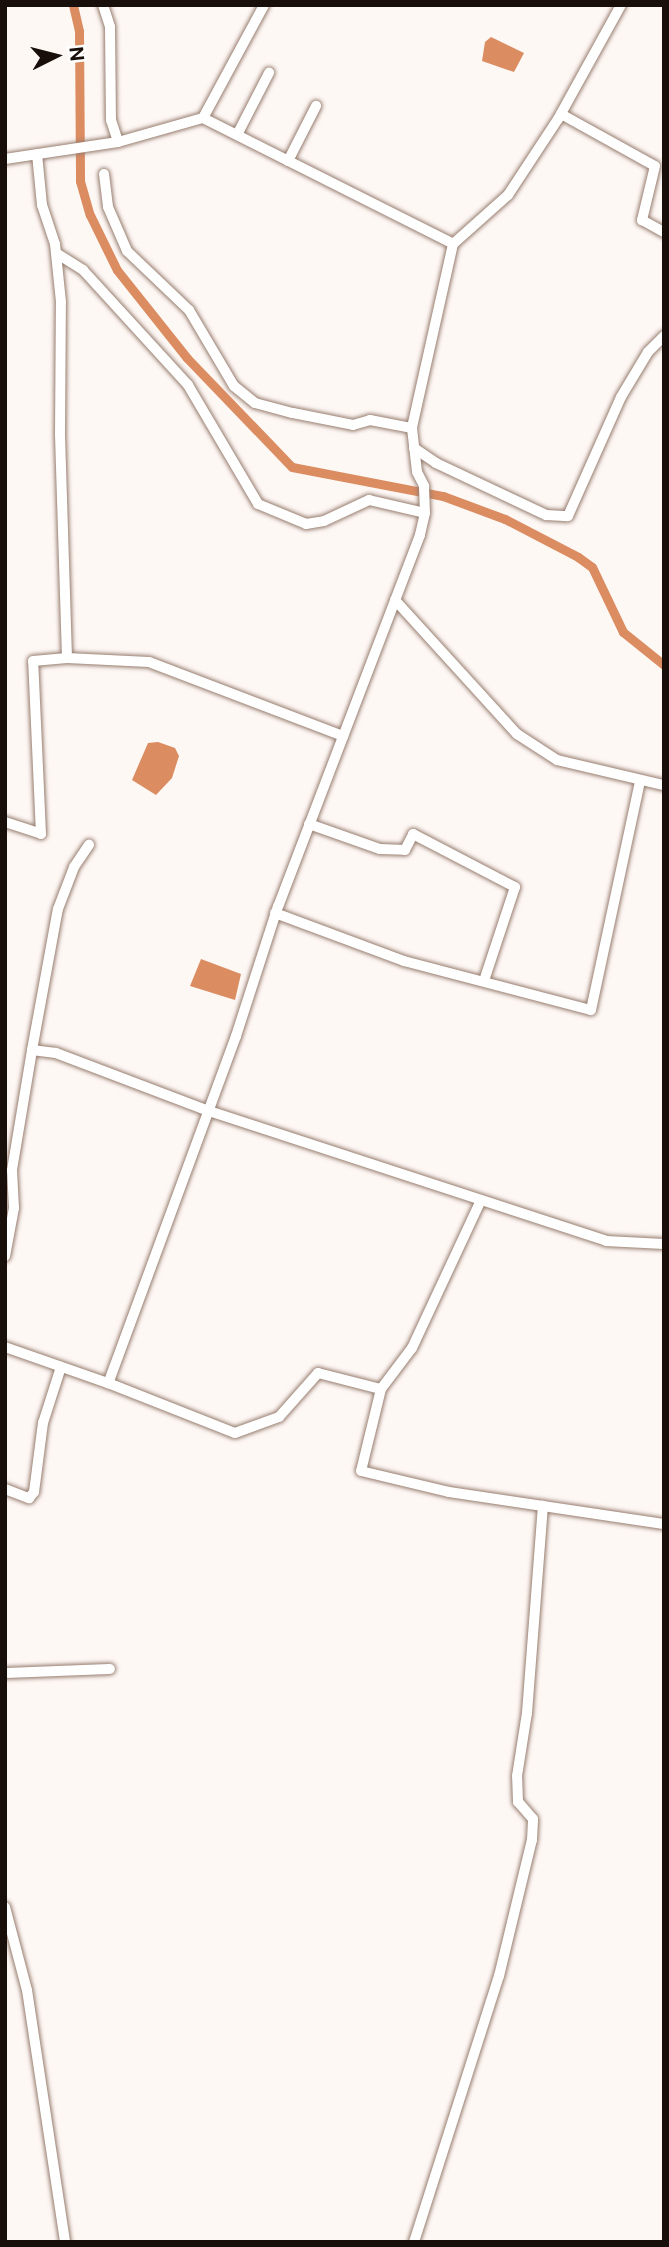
<!DOCTYPE html>
<html>
<head>
<meta charset="utf-8">
<style>
  body { margin:0 }
  #map { position:relative; width:669px; height:2247px; overflow:hidden; background:#fef8f5; font-family:"Public Sans",sans-serif }
  div>[style] { position:absolute }
  [style*='--x'] { left:calc(var(--x)*1px); top:calc(var(--y)*1px); width:calc(var(--w)*1px); rotate:calc(var(--a)*1deg) }
  .water>* { inset:0; background:#db8c61 }
  .canal>* { height:9px; margin:-4.5px; padding:0 4.5px; transform-origin:4.5px; border-radius:4.5px; background:#db8c61 }
  .roads { filter:drop-shadow(0 0 2px #977d6f) drop-shadow(0 0 2px #977d6f) }
  .minor>* { height:10px; margin:-5px; padding:0 5px; transform-origin:5px; border-radius:5px; background:#fff }
  span { translate:-50% -50%; white-space:nowrap; text-align:center; line-height:1.15; -webkit-text-stroke:5px #fff; paint-order:stroke }
  .frame { position:absolute; inset:0; border:7px solid #180f0a; pointer-events:none }
  .north { position:absolute; left:21px; top:21px; width:70px; height:70px; -webkit-text-stroke:5px #fff; paint-order:stroke; rotate:84deg; font-size:19px; font-weight:700; line-height:28px; text-align:center; color:#180f0a }
  .north::after { content:''; display:block; margin:auto; width:24px; height:32px; background:#180f0a; clip-path:polygon(50% 0,100% 100%,50% 72%,0 100%) }
</style>
</head>
<body>
<div id="map">
  <div class="water">
    <i style="clip-path:polygon(491px 37px,524px 53px,514px 72px,482px 61px,485px 42px)"></i>
    <i style="clip-path:polygon(158px 742px,175px 748px,179px 756px,172px 778px,156px 795px,132px 780px,148px 743px)"></i>
    <i style="clip-path:polygon(201px 959px,241px 974px,235px 1000px,190px 986px)"></i>
  </div>
  <div class="canal">
    <i style="--x:73;--y:5;--w:27;--a:77"></i>
    <i style="--x:79;--y:31;--w:150;--a:89.6"></i>
    <i style="--x:80;--y:181;--w:35;--a:74"></i>
    <i style="--x:90;--y:215;--w:61;--a:63.9"></i>
    <i style="--x:117;--y:270;--w:112;--a:51.5"></i>
    <i style="--x:187;--y:358;--w:151;--a:46.1"></i>
    <i style="--x:292;--y:467;--w:154;--a:10.9"></i>
    <i style="--x:443;--y:496;--w:66;--a:20.4"></i>
    <i style="--x:505;--y:519;--w:82;--a:27.5"></i>
    <i style="--x:578;--y:557;--w:17;--a:36"></i>
    <i style="--x:592;--y:567;--w:72;--a:64.5"></i>
    <i style="--x:623;--y:632;--w:53;--a:38.8"></i>
  </div>
  <div class="roads">
    <div class="minor">
      <i style="--x:103;--y:5;--w:23;--a:72"></i>
      <i style="--x:110;--y:27;--w:93;--a:89.4"></i>
      <i style="--x:111;--y:120;--w:23;--a:72"></i>
      <i style="--x:621;--y:5;--w:130;--a:118.9"></i>
      <i style="--x:558;--y:119;--w:91;--a:123.3"></i>
      <i style="--x:508;--y:195;--w:74;--a:138.3"></i>
      <i style="--x:453;--y:244;--w:189;--a:102.6"></i>
      <i style="--x:412;--y:428;--w:44;--a:83.5"></i>
      <i style="--x:417;--y:472;--w:16;--a:63"></i>
      <i style="--x:424;--y:486;--w:27;--a:88"></i>
      <i style="--x:425;--y:513;--w:23;--a:103"></i>
      <i style="--x:420;--y:535;--w:397;--a:110.9"></i>
      <i style="--x:278;--y:906;--w:137;--a:107.9"></i>
      <i style="--x:236;--y:1036;--w:370;--a:110.2"></i>
      <i style="--x:108;--y:1383;--w:136;--a:21.5"></i>
      <i style="--x:235;--y:1433;--w:47;--a:-20"></i>
      <i style="--x:279;--y:1417;--w:59;--a:-48.4"></i>
      <i style="--x:318;--y:1373;--w:65;--a:14.3"></i>
      <i style="--x:381;--y:1389;--w:84;--a:103.7"></i>
      <i style="--x:361;--y:1471;--w:90;--a:13.4"></i>
      <i style="--x:449;--y:1492;--w:217;--a:8.5"></i>
      <i style="--x:561;--y:114;--w:107;--a:29"></i>
      <i style="--x:655;--y:166;--w:56;--a:103.5"></i>
      <i style="--x:642;--y:220;--w:25;--a:29"></i>
      <i style="--x:203;--y:118;--w:128;--a:-61.6"></i>
      <i style="--x:238;--y:133;--w:68;--a:-62.7"></i>
      <i style="--x:5;--y:159;--w:114;--a:-8.6"></i>
      <i style="--x:118;--y:142;--w:88;--a:-15.8"></i>
      <i style="--x:203;--y:118;--w:280;--a:26.7"></i>
      <i style="--x:288;--y:161;--w:62;--a:-63"></i>
      <i style="--x:104;--y:174;--w:33;--a:83"></i>
      <i style="--x:108;--y:207;--w:48;--a:66.6"></i>
      <i style="--x:127;--y:251;--w:86;--a:43.6"></i>
      <i style="--x:189;--y:310;--w:88;--a:59.4"></i>
      <i style="--x:234;--y:386;--w:27;--a:39"></i>
      <i style="--x:255;--y:403;--w:39;--a:15"></i>
      <i style="--x:293;--y:413;--w:61;--a:11.3"></i>
      <i style="--x:353;--y:425;--w:18;--a:-16"></i>
      <i style="--x:370;--y:420;--w:43;--a:10.8"></i>
      <i style="--x:56;--y:253;--w:32;--a:32"></i>
      <i style="--x:83;--y:270;--w:156;--a:47.6"></i>
      <i style="--x:188;--y:385;--w:138;--a:59.5"></i>
      <i style="--x:258;--y:504;--w:52;--a:22.6"></i>
      <i style="--x:306;--y:524;--w:18;--a:-9"></i>
      <i style="--x:324;--y:521;--w:50;--a:-25"></i>
      <i style="--x:369;--y:500;--w:57;--a:13.1"></i>
      <i style="--x:414;--y:448;--w:27;--a:34"></i>
      <i style="--x:436;--y:463;--w:122;--a:25.3"></i>
      <i style="--x:546;--y:515;--w:22;--a:3"></i>
      <i style="--x:568;--y:516;--w:130;--a:-66"></i>
      <i style="--x:621;--y:397;--w:52;--a:-59"></i>
      <i style="--x:648;--y:352;--w:23;--a:-45"></i>
      <i style="--x:395;--y:600;--w:181;--a:47.7"></i>
      <i style="--x:517;--y:734;--w:48;--a:33"></i>
      <i style="--x:557;--y:760;--w:110;--a:13.2"></i>
      <i style="--x:67;--y:658;--w:82;--a:2.8"></i>
      <i style="--x:149;--y:662;--w:208;--a:20.9"></i>
      <i style="--x:5;--y:822;--w:38;--a:18"></i>
      <i style="--x:41;--y:834;--w:173;--a:-92.6"></i>
      <i style="--x:33;--y:661;--w:34;--a:-5"></i>
      <i style="--x:67;--y:658;--w:224;--a:-91.8"></i>
      <i style="--x:60;--y:434;--w:132;--a:-89.6"></i>
      <i style="--x:61;--y:302;--w:58;--a:-95.9"></i>
      <i style="--x:55;--y:244;--w:41;--a:-108.4"></i>
      <i style="--x:42;--y:205;--w:51;--a:-95.6"></i>
      <i style="--x:309;--y:824;--w:75;--a:19.4"></i>
      <i style="--x:380;--y:849;--w:25;--a:2"></i>
      <i style="--x:405;--y:850;--w:18;--a:-63"></i>
      <i style="--x:413;--y:834;--w:115;--a:27.5"></i>
      <i style="--x:515;--y:887;--w:99;--a:108.3"></i>
      <i style="--x:275;--y:913;--w:138;--a:20.4"></i>
      <i style="--x:404;--y:961;--w:193;--a:14.7"></i>
      <i style="--x:591;--y:1010;--w:234;--a:-77.9"></i>
      <i style="--x:32;--y:1050;--w:143;--a:-79.6"></i>
      <i style="--x:58;--y:909;--w:45;--a:-69.1"></i>
      <i style="--x:74;--y:867;--w:27;--a:-56"></i>
      <i style="--x:5;--y:1256;--w:49;--a:-79.4"></i>
      <i style="--x:14;--y:1208;--w:38;--a:-93"></i>
      <i style="--x:12;--y:1170;--w:122;--a:-80.5"></i>
      <i style="--x:32;--y:1050;--w:24;--a:7"></i>
      <i style="--x:56;--y:1053;--w:164;--a:20.8"></i>
      <i style="--x:209;--y:1111;--w:418;--a:18.1"></i>
      <i style="--x:606;--y:1241;--w:58;--a:3"></i>
      <i style="--x:5;--y:1347;--w:109;--a:19.3"></i>
      <i style="--x:381;--y:1389;--w:51;--a:-52.9"></i>
      <i style="--x:412;--y:1348;--w:163;--a:-65"></i>
      <i style="--x:5;--y:1489;--w:26;--a:21"></i>
      <i style="--x:29;--y:1498;--w:8;--a:-50"></i>
      <i style="--x:34;--y:1492;--w:70;--a:-82.6"></i>
      <i style="--x:43;--y:1423;--w:59;--a:-72.2"></i>
      <i style="--x:5;--y:1673;--w:105;--a:-2.2"></i>
      <i style="--x:5;--y:1907;--w:86;--a:75.2"></i>
      <i style="--x:27;--y:1990;--w:255;--a:81.4"></i>
      <i style="--x:414;--y:2242;--w:279;--a:-72.3"></i>
      <i style="--x:499;--y:1976;--w:140;--a:-76.4"></i>
      <i style="--x:532;--y:1840;--w:21;--a:-87"></i>
      <i style="--x:533;--y:1819;--w:23;--a:-131"></i>
      <i style="--x:518;--y:1802;--w:26;--a:-92"></i>
      <i style="--x:517;--y:1776;--w:64;--a:-81"></i>
      <i style="--x:527;--y:1713;--w:208;--a:-85.6"></i>
    </div>
  </div>
  <div class="frame"></div>
  <div class="north">N</div>
</div>
</body>
</html>
